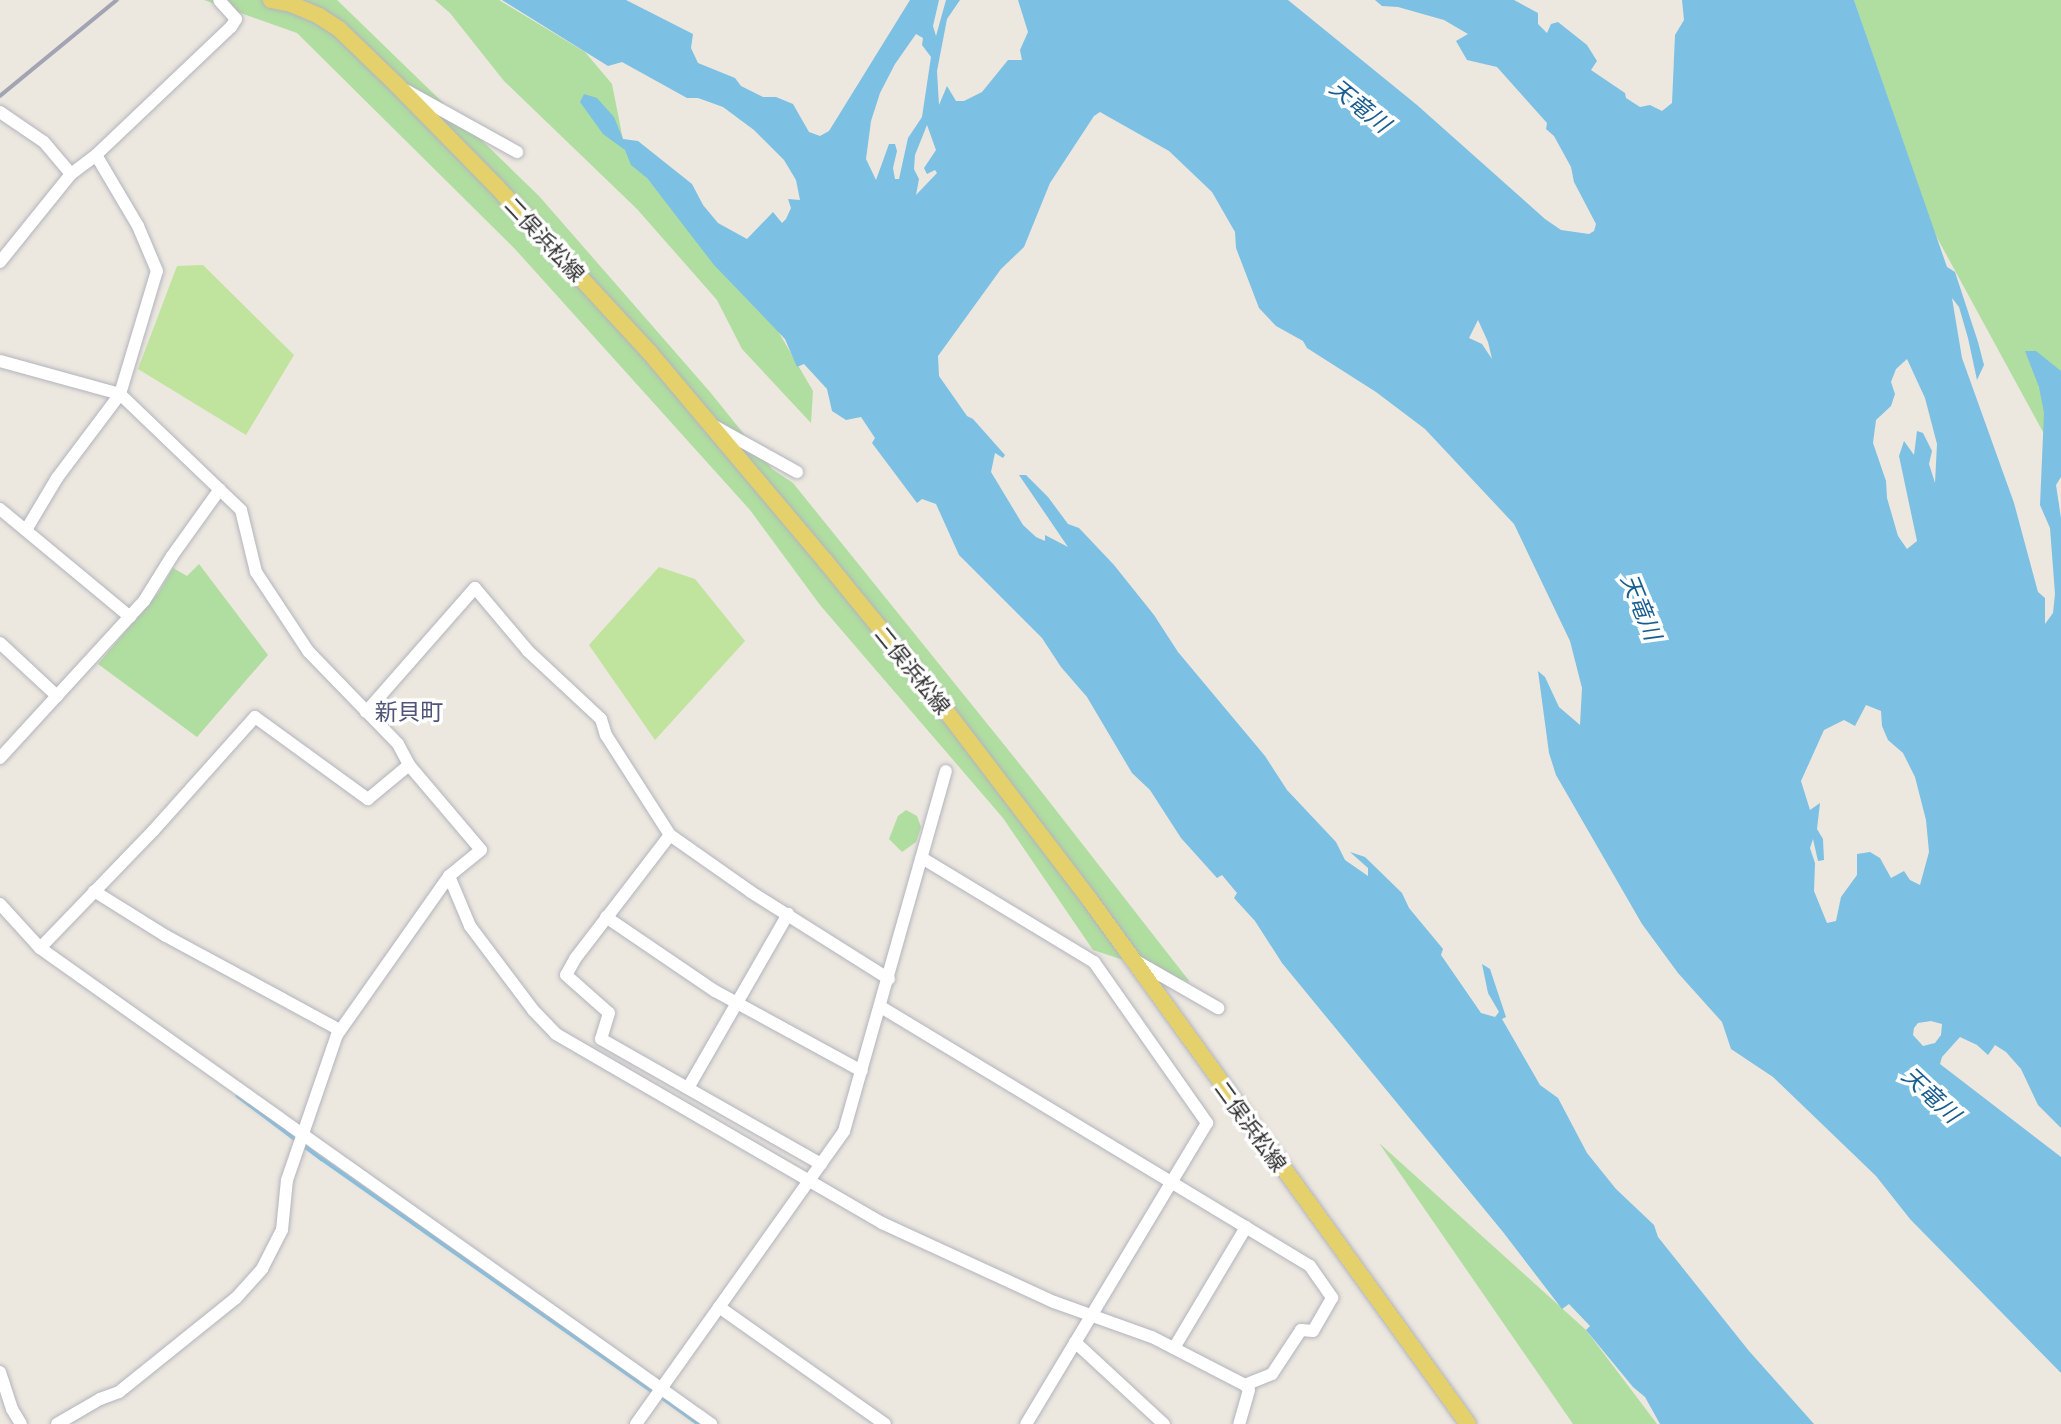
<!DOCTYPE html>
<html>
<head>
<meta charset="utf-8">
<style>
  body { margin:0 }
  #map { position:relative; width:2061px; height:1424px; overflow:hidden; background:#ece7df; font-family:Quicksand,"Noto Sans JP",sans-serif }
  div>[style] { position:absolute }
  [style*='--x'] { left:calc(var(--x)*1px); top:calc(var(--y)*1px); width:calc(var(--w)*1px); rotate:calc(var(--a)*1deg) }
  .green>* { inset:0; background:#b0dda0 }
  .pitch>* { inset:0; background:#c0e39d }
  .water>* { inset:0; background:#7cc0e4 }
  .stream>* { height:3.5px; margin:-1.75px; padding:0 1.75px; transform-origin:1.75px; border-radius:1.75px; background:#7cc0e4 }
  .roads { filter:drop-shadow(0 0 2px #b2b4bd) drop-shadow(0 0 2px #b2b4bd) }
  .minor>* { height:12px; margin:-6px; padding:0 6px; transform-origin:6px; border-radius:6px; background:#fff }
  .major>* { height:16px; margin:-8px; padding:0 8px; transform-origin:8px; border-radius:8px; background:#e4d16c }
  .rail>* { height:3.5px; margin:-1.75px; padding:0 1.75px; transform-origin:1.75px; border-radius:1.75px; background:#a2a3b3 }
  span { translate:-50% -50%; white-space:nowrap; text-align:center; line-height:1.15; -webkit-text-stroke:7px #fff; paint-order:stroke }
  .street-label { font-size:21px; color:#2b2b2b }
  .water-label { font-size:23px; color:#1a5e90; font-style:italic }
  .neighbourhood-label { font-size:23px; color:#4f5478 }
</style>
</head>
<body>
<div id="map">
  <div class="green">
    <i style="clip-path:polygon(204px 0,337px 0,539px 196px,710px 392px,772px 469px,793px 483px,1030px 777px,1190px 982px,1093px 950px,1003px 818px,820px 605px,750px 510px,515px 249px,297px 33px)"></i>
    <i style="clip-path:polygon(435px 0,499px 0,585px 52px,612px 84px,625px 150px,725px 276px,778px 331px,813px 391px,811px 423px,742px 349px,717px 300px,637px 209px,504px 81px,450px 13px)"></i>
    <i style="clip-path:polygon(1854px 0,2061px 0,2061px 465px,1934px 232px)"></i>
    <i style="clip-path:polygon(199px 564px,268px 655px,197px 737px,98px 664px,159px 592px,173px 568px,187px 576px)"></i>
    <i style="clip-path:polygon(906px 810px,917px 816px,921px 827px,916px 842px,902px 852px,889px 839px,898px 816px)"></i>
    <i style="clip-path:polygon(1379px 1143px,1586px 1330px,1657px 1424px,1573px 1424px)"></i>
  </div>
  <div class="pitch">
    <i style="clip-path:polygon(203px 265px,294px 355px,246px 435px,138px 369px,177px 266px)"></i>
    <i style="clip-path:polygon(659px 567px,695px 579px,745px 641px,655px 740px,589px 645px)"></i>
  </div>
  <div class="water">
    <i style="clip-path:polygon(evenodd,502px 0,626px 0,693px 34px,691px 48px,698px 63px,735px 78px,741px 86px,763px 97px,776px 97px,793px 104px,809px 132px,820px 136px,829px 131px,910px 0,939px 0,933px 26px,936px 36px,946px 0,960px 0,947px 19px,937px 71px,939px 105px,947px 86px,956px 101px,964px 101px,982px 92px,1008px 60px,1022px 60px,1020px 50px,1028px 32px,1018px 0,1288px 0,1417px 105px,1545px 219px,1561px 230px,1589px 234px,1594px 231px,1596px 224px,1574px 182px,1571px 167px,1554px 136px,1546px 129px,1547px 123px,1497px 67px,1467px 60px,1456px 41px,1468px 34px,1444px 20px,1398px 7px,1382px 6px,1375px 0,1514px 0,1538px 13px,1538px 24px,1547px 33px,1551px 24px,1558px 22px,1587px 45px,1597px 61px,1591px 70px,1625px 93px,1626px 98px,1640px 107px,1650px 105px,1662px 111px,1672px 103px,1675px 35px,1684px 20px,1682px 0,1854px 0,1947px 267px,1955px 272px,1978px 342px,1984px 365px,1977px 380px,1968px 338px,1959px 307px,1952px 298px,1962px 358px,2014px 503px,2038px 592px,2045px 598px,2045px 624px,2053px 613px,2055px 594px,2050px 528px,2040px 505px,2044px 413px,2039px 387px,2025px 351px,2036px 351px,2061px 371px,2061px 477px,2056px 485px,2061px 518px,2061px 1128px,2038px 1105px,2021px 1069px,2006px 1052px,1995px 1045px,1988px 1055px,1977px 1045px,1960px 1037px,1942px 1057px,1940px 1064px,2061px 1157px,2061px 1373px,1910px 1219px,1876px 1176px,1773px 1077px,1731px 1049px,1722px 1022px,1678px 973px,1642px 924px,1556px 775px,1549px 753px,1538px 671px,1545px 677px,1559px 707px,1580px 725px,1582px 688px,1570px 641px,1514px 524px,1425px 429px,1376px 392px,1307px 348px,1303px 341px,1276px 326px,1259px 308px,1236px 248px,1235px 232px,1212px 192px,1169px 151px,1100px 112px,1094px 116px,1050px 183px,1024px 247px,1001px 269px,938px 356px,939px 376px,967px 416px,973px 419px,1005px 455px,1003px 458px,995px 453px,991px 472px,1023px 525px,1036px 537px,1045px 541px,1045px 535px,1068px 547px,1019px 475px,1026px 475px,1048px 497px,1068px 524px,1079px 528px,1114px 565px,1154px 615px,1178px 652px,1265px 756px,1287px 790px,1336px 842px,1345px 860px,1368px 876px,1368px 868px,1350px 852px,1365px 857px,1402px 893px,1409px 908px,1443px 949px,1441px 955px,1481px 1013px,1495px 1017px,1499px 1012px,1488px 993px,1482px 964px,1490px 969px,1506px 1017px,1502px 1019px,1540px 1085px,1558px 1098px,1587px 1153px,1616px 1189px,1654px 1225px,1658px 1237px,1749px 1351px,1814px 1424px,1660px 1424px,1645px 1397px,1633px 1387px,1586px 1330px,1590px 1326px,1569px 1304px,1562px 1309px,1503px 1232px,1282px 963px,1255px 921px,1234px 898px,1237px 893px,1222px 875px,1217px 878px,1181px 838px,1150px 790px,1132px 773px,1087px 697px,1061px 667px,1042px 638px,959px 555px,936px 504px,922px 499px,917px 503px,872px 443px,875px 438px,861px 417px,846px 420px,832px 411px,827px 389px,804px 364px,797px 367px,785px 339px,714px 265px,647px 178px,631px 165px,625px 150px,603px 134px,580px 102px,584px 94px,597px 98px,614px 117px,623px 139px,638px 141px,692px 184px,703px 205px,718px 223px,747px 239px,773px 212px,782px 223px,786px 219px,791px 208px,788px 199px,800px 200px,796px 180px,784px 160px,754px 130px,723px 107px,698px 98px,687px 98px,622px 62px,608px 66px,502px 0,916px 34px,923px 38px,922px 45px,931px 57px,922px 117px,908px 138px,899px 179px,895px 179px,893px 168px,897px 151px,895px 144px,889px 144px,876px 180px,866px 159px,871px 121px,880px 93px,895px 64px,916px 34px,502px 0,927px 125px,936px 150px,924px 168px,927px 174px,935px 170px,937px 173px,916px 195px,919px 179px,914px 169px,915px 155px,927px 125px,502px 0,1478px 320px,1488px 342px,1492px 359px,1482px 344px,1469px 338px,1478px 320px,502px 0,1907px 359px,1925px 398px,1937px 444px,1935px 483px,1929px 464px,1932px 451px,1923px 433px,1917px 431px,1914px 455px,1904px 441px,1899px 456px,1917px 541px,1907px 549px,1898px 536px,1887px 498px,1886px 481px,1873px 443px,1876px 420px,1891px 406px,1895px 394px,1891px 382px,1896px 369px,1907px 359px,502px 0,1866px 705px,1881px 711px,1882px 726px,1888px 740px,1903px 753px,1915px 777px,1926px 820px,1929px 852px,1920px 885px,1910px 880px,1904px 871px,1891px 878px,1880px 858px,1870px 852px,1857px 854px,1857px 875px,1841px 897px,1836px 921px,1827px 923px,1814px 891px,1815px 863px,1810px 848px,1813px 839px,1818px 861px,1824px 860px,1823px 839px,1817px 829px,1820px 803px,1810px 810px,1801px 781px,1824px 730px,1844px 720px,1855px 726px,1866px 705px,502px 0,1931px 1021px,1942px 1024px,1941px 1035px,1935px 1043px,1923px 1046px,1913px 1035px,1914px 1028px,1918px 1023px,1931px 1021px)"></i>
  </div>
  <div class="stream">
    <i style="--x:238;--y:1096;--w:105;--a:36.9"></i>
    <i style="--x:322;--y:1159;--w:405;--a:35.1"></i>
    <i style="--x:660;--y:1396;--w:48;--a:35.7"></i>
  </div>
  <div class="roads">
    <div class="minor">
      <i style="--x:407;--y:91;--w:126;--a:29"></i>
      <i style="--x:0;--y:112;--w:53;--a:34.3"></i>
      <i style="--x:44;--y:142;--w:42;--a:49.8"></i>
      <i style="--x:0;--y:262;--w:113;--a:-51.1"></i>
      <i style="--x:71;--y:174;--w:31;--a:-37"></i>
      <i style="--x:96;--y:155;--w:186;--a:-43.5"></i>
      <i style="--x:231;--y:27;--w:9;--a:-58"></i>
      <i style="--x:236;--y:19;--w:25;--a:-132"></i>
      <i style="--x:0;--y:361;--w:124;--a:15.4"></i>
      <i style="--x:120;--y:394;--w:168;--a:43.8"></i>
      <i style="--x:241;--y:510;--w:64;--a:76.4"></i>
      <i style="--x:256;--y:572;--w:95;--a:56.6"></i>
      <i style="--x:308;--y:651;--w:129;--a:45.9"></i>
      <i style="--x:398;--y:744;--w:24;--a:62"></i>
      <i style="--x:409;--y:765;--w:111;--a:49.7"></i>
      <i style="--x:481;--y:850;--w:41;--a:140.9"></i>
      <i style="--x:449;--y:876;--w:54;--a:67.2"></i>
      <i style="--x:470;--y:926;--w:105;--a:53.1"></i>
      <i style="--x:533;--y:1010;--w:33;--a:46"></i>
      <i style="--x:556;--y:1034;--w:377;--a:30.1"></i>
      <i style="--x:882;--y:1223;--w:189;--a:24.7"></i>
      <i style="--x:1054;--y:1302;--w:104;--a:19.7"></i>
      <i style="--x:1152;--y:1337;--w:105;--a:27.3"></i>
      <i style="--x:1245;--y:1385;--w:6;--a:51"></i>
      <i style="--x:1249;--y:1390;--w:35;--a:106"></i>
      <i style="--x:714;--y:426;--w:95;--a:29"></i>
      <i style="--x:0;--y:509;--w:169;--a:39.7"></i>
      <i style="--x:26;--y:530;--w:61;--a:-59.2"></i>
      <i style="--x:57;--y:478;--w:105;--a:-53.1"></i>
      <i style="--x:120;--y:394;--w:128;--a:-73.3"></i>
      <i style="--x:157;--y:271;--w:49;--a:-112.9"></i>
      <i style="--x:138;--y:226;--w:82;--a:-120.6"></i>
      <i style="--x:0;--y:643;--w:78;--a:42.9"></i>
      <i style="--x:366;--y:712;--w:165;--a:-48.7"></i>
      <i style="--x:475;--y:588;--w:82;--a:49.9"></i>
      <i style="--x:528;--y:651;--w:100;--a:43"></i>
      <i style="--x:601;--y:719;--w:17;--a:73"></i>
      <i style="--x:606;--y:735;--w:119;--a:57.4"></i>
      <i style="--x:670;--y:835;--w:99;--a:35.1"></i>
      <i style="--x:751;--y:892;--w:163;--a:32.2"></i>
      <i style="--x:0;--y:758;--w:213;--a:-47.5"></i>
      <i style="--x:144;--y:601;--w:53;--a:-58.1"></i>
      <i style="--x:172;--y:556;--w:82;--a:-54.4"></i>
      <i style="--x:670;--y:835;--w:156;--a:127.5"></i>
      <i style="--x:575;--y:959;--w:18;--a:119"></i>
      <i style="--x:566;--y:975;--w:57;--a:41.5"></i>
      <i style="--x:609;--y:1013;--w:27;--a:107"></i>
      <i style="--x:601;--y:1039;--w:253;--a:29.6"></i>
      <i style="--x:922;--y:858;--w:201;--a:31.2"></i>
      <i style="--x:1094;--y:962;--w:197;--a:54.9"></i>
      <i style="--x:1207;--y:1123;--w:351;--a:121"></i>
      <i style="--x:94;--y:891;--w:85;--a:32"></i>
      <i style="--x:166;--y:936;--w:198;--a:28.4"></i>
      <i style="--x:0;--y:904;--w:59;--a:47.7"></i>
      <i style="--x:40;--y:948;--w:823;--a:35.35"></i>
      <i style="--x:606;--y:917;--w:132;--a:34.2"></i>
      <i style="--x:715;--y:991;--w:167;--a:28.6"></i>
      <i style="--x:40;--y:948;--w:163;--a:-46"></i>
      <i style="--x:153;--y:831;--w:153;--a:-48.2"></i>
      <i style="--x:255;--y:717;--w:140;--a:36"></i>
      <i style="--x:368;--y:799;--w:53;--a:-39.7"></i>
      <i style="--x:1136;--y:961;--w:95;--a:29.8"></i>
      <i style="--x:881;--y:1007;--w:501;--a:31.12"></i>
      <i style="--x:1310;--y:1266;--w:39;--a:55"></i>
      <i style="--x:1332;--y:1298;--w:38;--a:120"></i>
      <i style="--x:1313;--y:1331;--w:12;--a:-175"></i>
      <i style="--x:1301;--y:1330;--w:53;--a:123.4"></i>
      <i style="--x:1272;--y:1374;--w:29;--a:158"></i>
      <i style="--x:688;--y:1088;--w:201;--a:-60.1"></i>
      <i style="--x:719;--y:1307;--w:203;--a:35.2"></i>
      <i style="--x:1075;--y:1342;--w:121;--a:42.7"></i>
      <i style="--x:1174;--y:1348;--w:141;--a:-59.2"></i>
      <i style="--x:0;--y:1372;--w:39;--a:72"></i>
      <i style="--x:12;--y:1409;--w:17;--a:59"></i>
      <i style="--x:57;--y:1424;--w:50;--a:-30.2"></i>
      <i style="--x:100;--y:1399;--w:20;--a:-20"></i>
      <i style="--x:119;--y:1392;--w:150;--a:-38.8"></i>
      <i style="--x:236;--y:1298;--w:39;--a:-48"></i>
      <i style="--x:262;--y:1269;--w:44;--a:-62.9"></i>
      <i style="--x:282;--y:1230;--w:50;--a:-84.3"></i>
      <i style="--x:287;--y:1180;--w:153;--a:-71"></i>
      <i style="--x:337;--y:1035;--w:194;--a:-54.8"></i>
      <i style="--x:636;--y:1424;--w:359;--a:-54.6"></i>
      <i style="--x:844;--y:1131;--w:374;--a:-74.2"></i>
    </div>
    <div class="major">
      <i style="--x:271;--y:0;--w:20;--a:11"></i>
      <i style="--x:291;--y:4;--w:30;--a:23"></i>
      <i style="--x:319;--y:16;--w:24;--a:33"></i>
      <i style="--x:339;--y:29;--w:81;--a:44"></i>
      <i style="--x:397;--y:85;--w:141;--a:45.6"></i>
      <i style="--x:496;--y:186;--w:227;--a:47.3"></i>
      <i style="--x:650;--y:353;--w:273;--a:49.9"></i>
      <i style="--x:826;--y:562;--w:155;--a:50.8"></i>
      <i style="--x:924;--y:682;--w:274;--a:52.7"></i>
      <i style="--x:1090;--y:900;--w:646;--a:54.19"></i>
    </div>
  </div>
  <div class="rail">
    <i style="--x:0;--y:96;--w:151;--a:-39.4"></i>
  </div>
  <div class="street-label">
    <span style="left:545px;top:239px;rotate:47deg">二俣浜松線</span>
    <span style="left:913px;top:670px;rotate:51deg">二俣浜松線</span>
    <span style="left:1251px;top:1126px;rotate:54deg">二俣浜松線</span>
  </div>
  <div class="water-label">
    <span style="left:1360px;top:106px;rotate:39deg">天竜川</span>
    <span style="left:1641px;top:607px;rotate:68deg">天竜川</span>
    <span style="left:1931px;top:1095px;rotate:43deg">天竜川</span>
  </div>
  <div class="neighbourhood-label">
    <span style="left:409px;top:712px">新貝町</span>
  </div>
</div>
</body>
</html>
